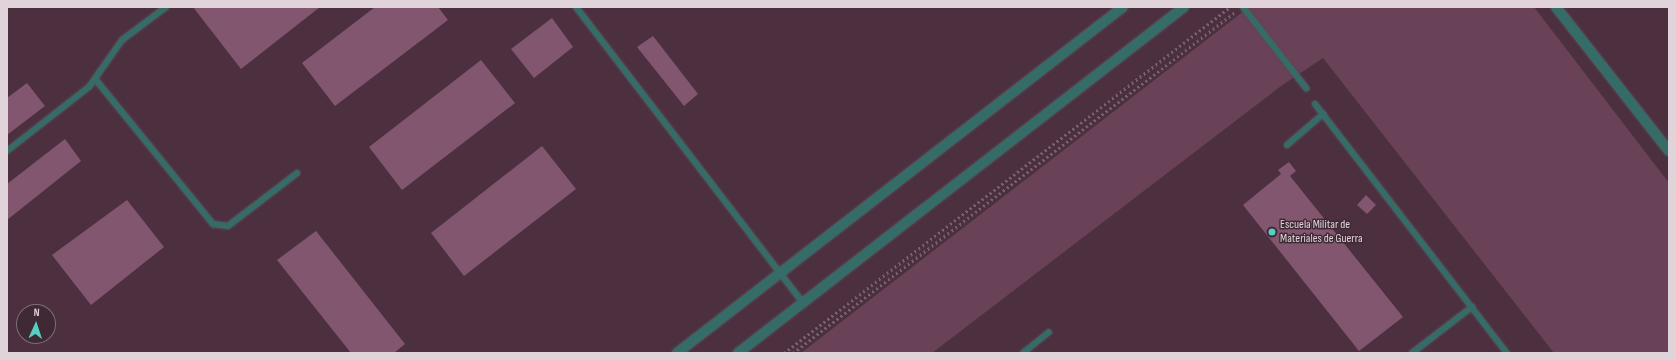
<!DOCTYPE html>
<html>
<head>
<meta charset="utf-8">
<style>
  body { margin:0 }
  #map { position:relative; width:1676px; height:360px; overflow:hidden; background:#3f2935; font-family:"Sofia Sans Condensed",sans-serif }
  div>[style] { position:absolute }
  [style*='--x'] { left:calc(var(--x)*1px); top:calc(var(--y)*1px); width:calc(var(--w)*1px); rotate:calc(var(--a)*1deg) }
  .built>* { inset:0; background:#4c3040 }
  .green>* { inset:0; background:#694258 }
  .building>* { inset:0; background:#835670 }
  .path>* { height:2.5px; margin-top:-1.25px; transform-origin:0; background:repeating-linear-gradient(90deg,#77636e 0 2px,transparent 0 5px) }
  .roads { filter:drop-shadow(0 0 1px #5c4853) drop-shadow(0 0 1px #5c4853) }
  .service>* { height:6px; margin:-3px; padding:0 3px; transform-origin:3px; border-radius:3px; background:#366c67 }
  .minor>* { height:10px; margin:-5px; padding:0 5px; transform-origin:5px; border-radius:5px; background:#366c67 }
  .dots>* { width:11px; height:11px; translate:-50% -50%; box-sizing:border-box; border:2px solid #3f2935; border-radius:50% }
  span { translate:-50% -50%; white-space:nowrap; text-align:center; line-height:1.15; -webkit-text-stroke:3px #3f2935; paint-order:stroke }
  .poi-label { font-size:12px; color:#e1d3da }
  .left { translate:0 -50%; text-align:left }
  .frame { position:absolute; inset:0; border:8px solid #e1d3da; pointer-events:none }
  .north { position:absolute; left:16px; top:304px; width:40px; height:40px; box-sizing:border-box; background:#3f2935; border:1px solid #806d77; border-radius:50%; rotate:3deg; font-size:11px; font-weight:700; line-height:16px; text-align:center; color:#e1d3da }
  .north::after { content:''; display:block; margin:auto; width:14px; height:18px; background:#56cec4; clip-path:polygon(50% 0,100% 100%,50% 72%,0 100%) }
</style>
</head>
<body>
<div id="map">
  <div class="built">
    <i style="clip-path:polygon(evenodd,7px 7px,1669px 7px,1669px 353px,7px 353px,7px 7px,24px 312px,48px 312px,48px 336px,24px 336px,24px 312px)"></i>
  </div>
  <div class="green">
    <i style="clip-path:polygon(1249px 7px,1534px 7px,1669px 183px,1669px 353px,1554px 353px,1323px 58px,1281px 86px,932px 353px,801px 353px)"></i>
  </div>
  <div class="building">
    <i style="clip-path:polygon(193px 7px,320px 7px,241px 69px)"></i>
    <i style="clip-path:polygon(375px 7px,438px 7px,448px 20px,335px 106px,302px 63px)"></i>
    <i style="clip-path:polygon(552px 18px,573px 47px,534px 78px,511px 49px)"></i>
    <i style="clip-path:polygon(653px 36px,698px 94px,684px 106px,637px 47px)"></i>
    <i style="clip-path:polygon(481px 60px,515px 103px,402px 190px,369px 147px)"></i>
    <i style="clip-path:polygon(27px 83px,45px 106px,7px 135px,7px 98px)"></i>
    <i style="clip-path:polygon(65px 139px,81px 161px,7px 220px,7px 184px)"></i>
    <i style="clip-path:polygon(542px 146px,576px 189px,464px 276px,431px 233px)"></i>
    <i style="clip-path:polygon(1289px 162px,1296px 171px,1290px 176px,1403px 317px,1359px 351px,1243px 205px,1281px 174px,1278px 170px)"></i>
    <i style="clip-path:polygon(1366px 195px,1376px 205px,1367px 214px,1357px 205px)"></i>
    <i style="clip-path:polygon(127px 200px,164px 247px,91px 305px,52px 255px)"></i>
    <i style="clip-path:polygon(316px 231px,405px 344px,394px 353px,351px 353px,277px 260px)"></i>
  </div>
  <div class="path">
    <i style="--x:784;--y:353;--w:564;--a:-37.8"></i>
    <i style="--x:793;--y:353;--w:558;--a:-37.65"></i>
  </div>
  <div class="roads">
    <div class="service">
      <i style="--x:576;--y:7;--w:373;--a:52.5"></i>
      <i style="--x:1243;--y:7;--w:103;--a:52.1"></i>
      <i style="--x:96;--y:80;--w:186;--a:50.9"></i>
      <i style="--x:213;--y:224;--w:15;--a:8"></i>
      <i style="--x:228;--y:226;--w:87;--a:-37.5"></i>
      <i style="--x:1315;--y:104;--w:314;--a:52.4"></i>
      <i style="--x:1287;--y:145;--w:48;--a:-40.7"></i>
      <i style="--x:7;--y:151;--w:104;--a:-38"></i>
      <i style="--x:89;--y:87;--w:57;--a:-54.9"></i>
      <i style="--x:122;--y:40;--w:55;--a:-36.9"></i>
      <i style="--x:1023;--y:353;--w:33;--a:-39"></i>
      <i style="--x:1412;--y:353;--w:76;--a:-37.5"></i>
    </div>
    <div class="minor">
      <i style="--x:1556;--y:7;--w:183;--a:51.9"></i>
      <i style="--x:677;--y:353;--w:564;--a:-37.8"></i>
      <i style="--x:738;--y:353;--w:564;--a:-37.8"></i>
    </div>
  </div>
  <div class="dots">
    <i style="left:1272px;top:232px;background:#56cec4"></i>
  </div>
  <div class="poi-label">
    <span class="left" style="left:1280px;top:232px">Escuela Militar de<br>Materiales de Guerra</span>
  </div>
  <div class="frame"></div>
  <div class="north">N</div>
</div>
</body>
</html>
